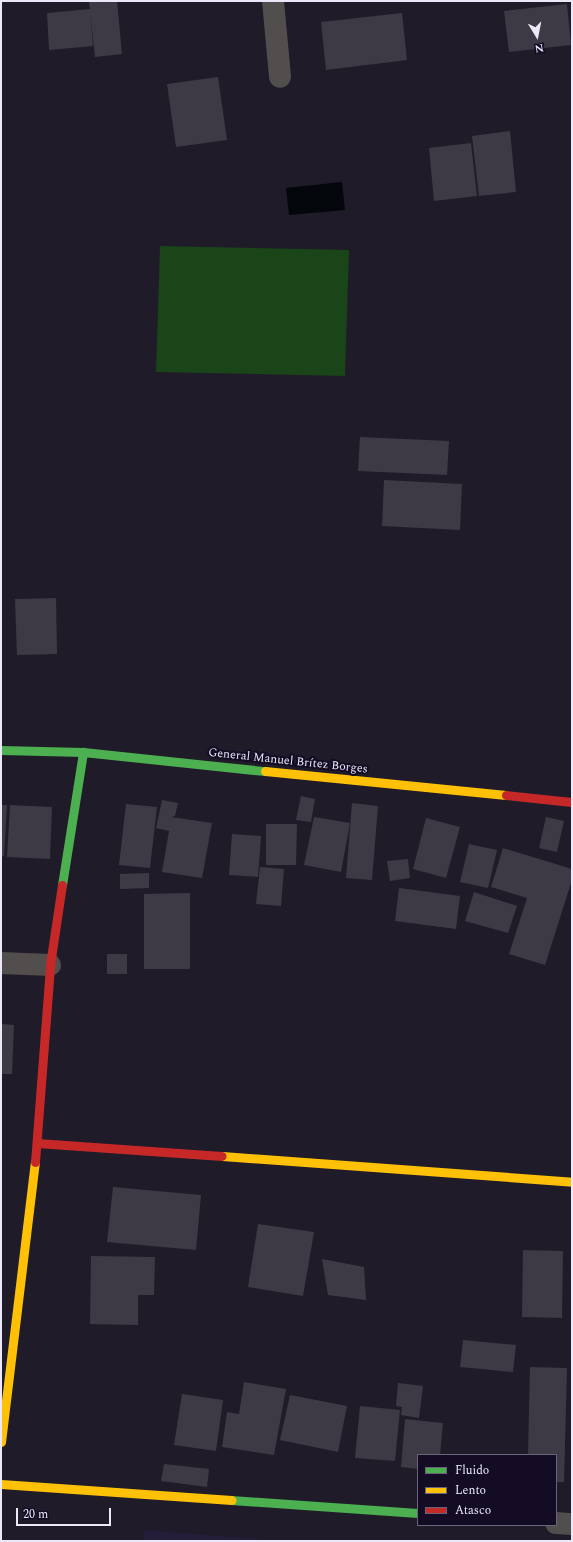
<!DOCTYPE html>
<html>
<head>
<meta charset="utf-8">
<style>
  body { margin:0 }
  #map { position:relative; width:573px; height:1542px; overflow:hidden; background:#1f1b28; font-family:Spectral,serif }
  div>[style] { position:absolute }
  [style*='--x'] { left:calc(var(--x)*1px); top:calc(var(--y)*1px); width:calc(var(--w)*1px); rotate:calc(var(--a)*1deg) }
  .built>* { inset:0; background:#241c38 }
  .green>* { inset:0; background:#194518 }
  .water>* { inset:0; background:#03070b }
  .building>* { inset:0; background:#3d3a46 }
  .street>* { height:22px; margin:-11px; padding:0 11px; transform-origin:11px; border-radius:11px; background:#524e4e }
  .fast>* { height:9px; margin:-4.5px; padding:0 4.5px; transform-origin:4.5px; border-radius:4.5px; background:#4caf50 }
  .slow>* { height:9px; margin:-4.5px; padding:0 4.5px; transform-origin:4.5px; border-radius:4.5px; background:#ffc107 }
  .jam>* { height:9px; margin:-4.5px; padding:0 4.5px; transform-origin:4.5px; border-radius:4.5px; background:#c62828 }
  span { translate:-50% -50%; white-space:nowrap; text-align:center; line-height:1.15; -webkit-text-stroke:4px #140c24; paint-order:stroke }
  .street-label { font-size:12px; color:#ece8fa }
  .frame { position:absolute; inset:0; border:2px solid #ece8fa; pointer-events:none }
  .legend { position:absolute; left:417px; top:1454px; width:140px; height:72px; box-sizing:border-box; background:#140c24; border:1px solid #6a647a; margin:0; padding:5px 7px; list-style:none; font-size:12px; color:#ece8fa }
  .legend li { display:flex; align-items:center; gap:8px; height:20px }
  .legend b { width:20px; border:1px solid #6a647a }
  .north { position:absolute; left:517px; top:16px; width:40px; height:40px; -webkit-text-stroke:3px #140c24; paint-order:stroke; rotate:170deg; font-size:11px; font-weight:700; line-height:16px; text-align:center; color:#ece8fa }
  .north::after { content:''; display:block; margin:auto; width:14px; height:18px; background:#ece8fa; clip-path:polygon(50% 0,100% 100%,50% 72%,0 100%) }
  .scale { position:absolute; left:16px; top:1508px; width:95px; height:18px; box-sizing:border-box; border:2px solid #ece8fa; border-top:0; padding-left:5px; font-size:12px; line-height:14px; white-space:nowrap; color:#ece8fa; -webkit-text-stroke:3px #140c24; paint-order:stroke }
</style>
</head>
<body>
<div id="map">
  <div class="built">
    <i style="clip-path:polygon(144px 1530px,284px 1541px,143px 1541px)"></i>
  </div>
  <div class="green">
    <i style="clip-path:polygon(160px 246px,349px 250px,345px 376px,156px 372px)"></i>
  </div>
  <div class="water">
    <i style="clip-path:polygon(342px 182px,345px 210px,289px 215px,286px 188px)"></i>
  </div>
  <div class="building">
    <i style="clip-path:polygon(117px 1px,122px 54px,95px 57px,90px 13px,93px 46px,49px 50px,47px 13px,90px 9px,89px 2px)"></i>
    <i style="clip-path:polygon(567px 4px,571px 45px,509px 52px,504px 11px)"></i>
    <i style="clip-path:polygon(402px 13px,407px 60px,326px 70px,321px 22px)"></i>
    <i style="clip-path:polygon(218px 77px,227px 140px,176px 147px,167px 84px)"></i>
    <i style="clip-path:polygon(510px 131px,516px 192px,479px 196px,472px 136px)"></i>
    <i style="clip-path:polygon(471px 143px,477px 196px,434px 201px,429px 148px)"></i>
    <i style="clip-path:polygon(360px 437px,449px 441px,447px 475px,358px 471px)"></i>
    <i style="clip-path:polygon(384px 480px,462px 484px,460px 530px,382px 526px)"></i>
    <i style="clip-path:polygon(56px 598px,57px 654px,17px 655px,15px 599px)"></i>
    <i style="clip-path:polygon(301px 796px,315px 799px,311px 822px,296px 820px)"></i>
    <i style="clip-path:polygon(162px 800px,178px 803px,175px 816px,171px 817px,212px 823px,202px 878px,162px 872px,169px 831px,156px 828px)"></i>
    <i style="clip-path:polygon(352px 803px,378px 806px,372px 880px,346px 878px)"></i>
    <i style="clip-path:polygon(126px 804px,157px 807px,150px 868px,119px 865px)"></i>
    <i style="clip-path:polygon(1px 805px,7px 805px,4px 856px,1px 856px)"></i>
    <i style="clip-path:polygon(10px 805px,52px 807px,50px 859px,7px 857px)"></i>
    <i style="clip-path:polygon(314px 817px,350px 823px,341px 872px,304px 865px)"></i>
    <i style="clip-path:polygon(546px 817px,564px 821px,557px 852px,539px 848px)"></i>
    <i style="clip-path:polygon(426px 818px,460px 827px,446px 878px,413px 869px)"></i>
    <i style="clip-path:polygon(266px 824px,297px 824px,296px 865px,266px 865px)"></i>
    <i style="clip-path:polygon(232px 834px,261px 836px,258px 877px,229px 875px)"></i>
    <i style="clip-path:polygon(469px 844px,497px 850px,488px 888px,460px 882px)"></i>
    <i style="clip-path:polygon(503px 848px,572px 869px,572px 880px,545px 965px,509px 954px,527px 898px,491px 887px)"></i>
    <i style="clip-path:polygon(408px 859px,410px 878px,390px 881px,387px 861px)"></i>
    <i style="clip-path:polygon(260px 867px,284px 869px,281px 906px,256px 904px)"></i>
    <i style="clip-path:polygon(149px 873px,149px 888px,120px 889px,120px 874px)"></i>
    <i style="clip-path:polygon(399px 888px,460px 896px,456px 929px,395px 921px)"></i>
    <i style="clip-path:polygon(474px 892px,517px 906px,508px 933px,465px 921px)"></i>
    <i style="clip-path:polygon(190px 893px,190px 969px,144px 969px,144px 894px)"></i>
    <i style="clip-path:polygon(107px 954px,127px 954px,127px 974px,107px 974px)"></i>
    <i style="clip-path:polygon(1px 1024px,14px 1025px,12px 1074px,1px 1074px)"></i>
    <i style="clip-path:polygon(113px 1187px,201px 1195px,196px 1250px,107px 1242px)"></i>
    <i style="clip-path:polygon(258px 1224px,314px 1232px,303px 1296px,248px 1287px)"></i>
    <i style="clip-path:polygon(523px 1250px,563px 1251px,562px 1318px,522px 1317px)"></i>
    <i style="clip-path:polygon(91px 1256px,155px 1257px,154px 1295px,138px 1295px,138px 1325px,90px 1324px)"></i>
    <i style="clip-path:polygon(322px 1259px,364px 1267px,366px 1300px,328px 1295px)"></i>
    <i style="clip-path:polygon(463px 1340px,516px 1345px,513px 1372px,460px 1367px)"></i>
    <i style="clip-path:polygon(530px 1367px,567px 1368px,564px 1482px,556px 1482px,556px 1455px,528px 1455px)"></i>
    <i style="clip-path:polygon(244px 1382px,286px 1389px,274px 1455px,222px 1447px,227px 1412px,239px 1414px)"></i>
    <i style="clip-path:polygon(398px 1383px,423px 1386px,419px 1418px,401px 1415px,402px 1407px,396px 1406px)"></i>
    <i style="clip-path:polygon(182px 1394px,223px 1400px,216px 1451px,174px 1445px)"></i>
    <i style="clip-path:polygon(290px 1395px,347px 1406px,338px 1452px,280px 1440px)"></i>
    <i style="clip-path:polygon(360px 1406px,400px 1410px,395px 1461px,355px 1458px)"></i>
    <i style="clip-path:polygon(405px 1419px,443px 1423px,440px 1455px,418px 1455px,418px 1469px,401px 1467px)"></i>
    <i style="clip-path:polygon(164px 1464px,209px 1469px,207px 1487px,161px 1481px)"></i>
  </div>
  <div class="street">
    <i style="--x:273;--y:1;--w:76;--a:84.7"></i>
    <i style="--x:1;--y:963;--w:49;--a:2.3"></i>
    <i style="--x:556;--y:1523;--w:16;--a:4"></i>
  </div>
  <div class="fast">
    <i style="--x:1;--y:750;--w:82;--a:1.4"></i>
    <i style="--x:83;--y:752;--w:183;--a:6"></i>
    <i style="--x:62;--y:885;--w:135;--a:-81"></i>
    <i style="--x:231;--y:1500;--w:187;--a:4"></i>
  </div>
  <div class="slow">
    <i style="--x:265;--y:771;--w:242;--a:5.7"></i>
    <i style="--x:222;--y:1156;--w:351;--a:4.2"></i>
    <i style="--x:1;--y:1442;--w:282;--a:-83.1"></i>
    <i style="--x:1;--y:1484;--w:231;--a:4"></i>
  </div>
  <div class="jam">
    <i style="--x:506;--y:795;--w:66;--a:6.1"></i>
    <i style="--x:37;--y:1143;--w:185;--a:4"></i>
    <i style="--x:35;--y:1162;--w:198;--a:-85.6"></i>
    <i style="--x:50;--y:965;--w:81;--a:-81.5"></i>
  </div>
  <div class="street-label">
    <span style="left:288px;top:761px;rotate:6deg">General Manuel Brítez Borges</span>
  </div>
  <div class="frame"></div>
  <ul class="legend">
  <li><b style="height:5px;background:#4caf50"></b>Fluido</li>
  <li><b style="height:5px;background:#ffc107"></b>Lento</li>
  <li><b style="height:5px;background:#c62828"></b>Atasco</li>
  </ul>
  <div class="north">N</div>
  <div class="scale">20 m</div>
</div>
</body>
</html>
